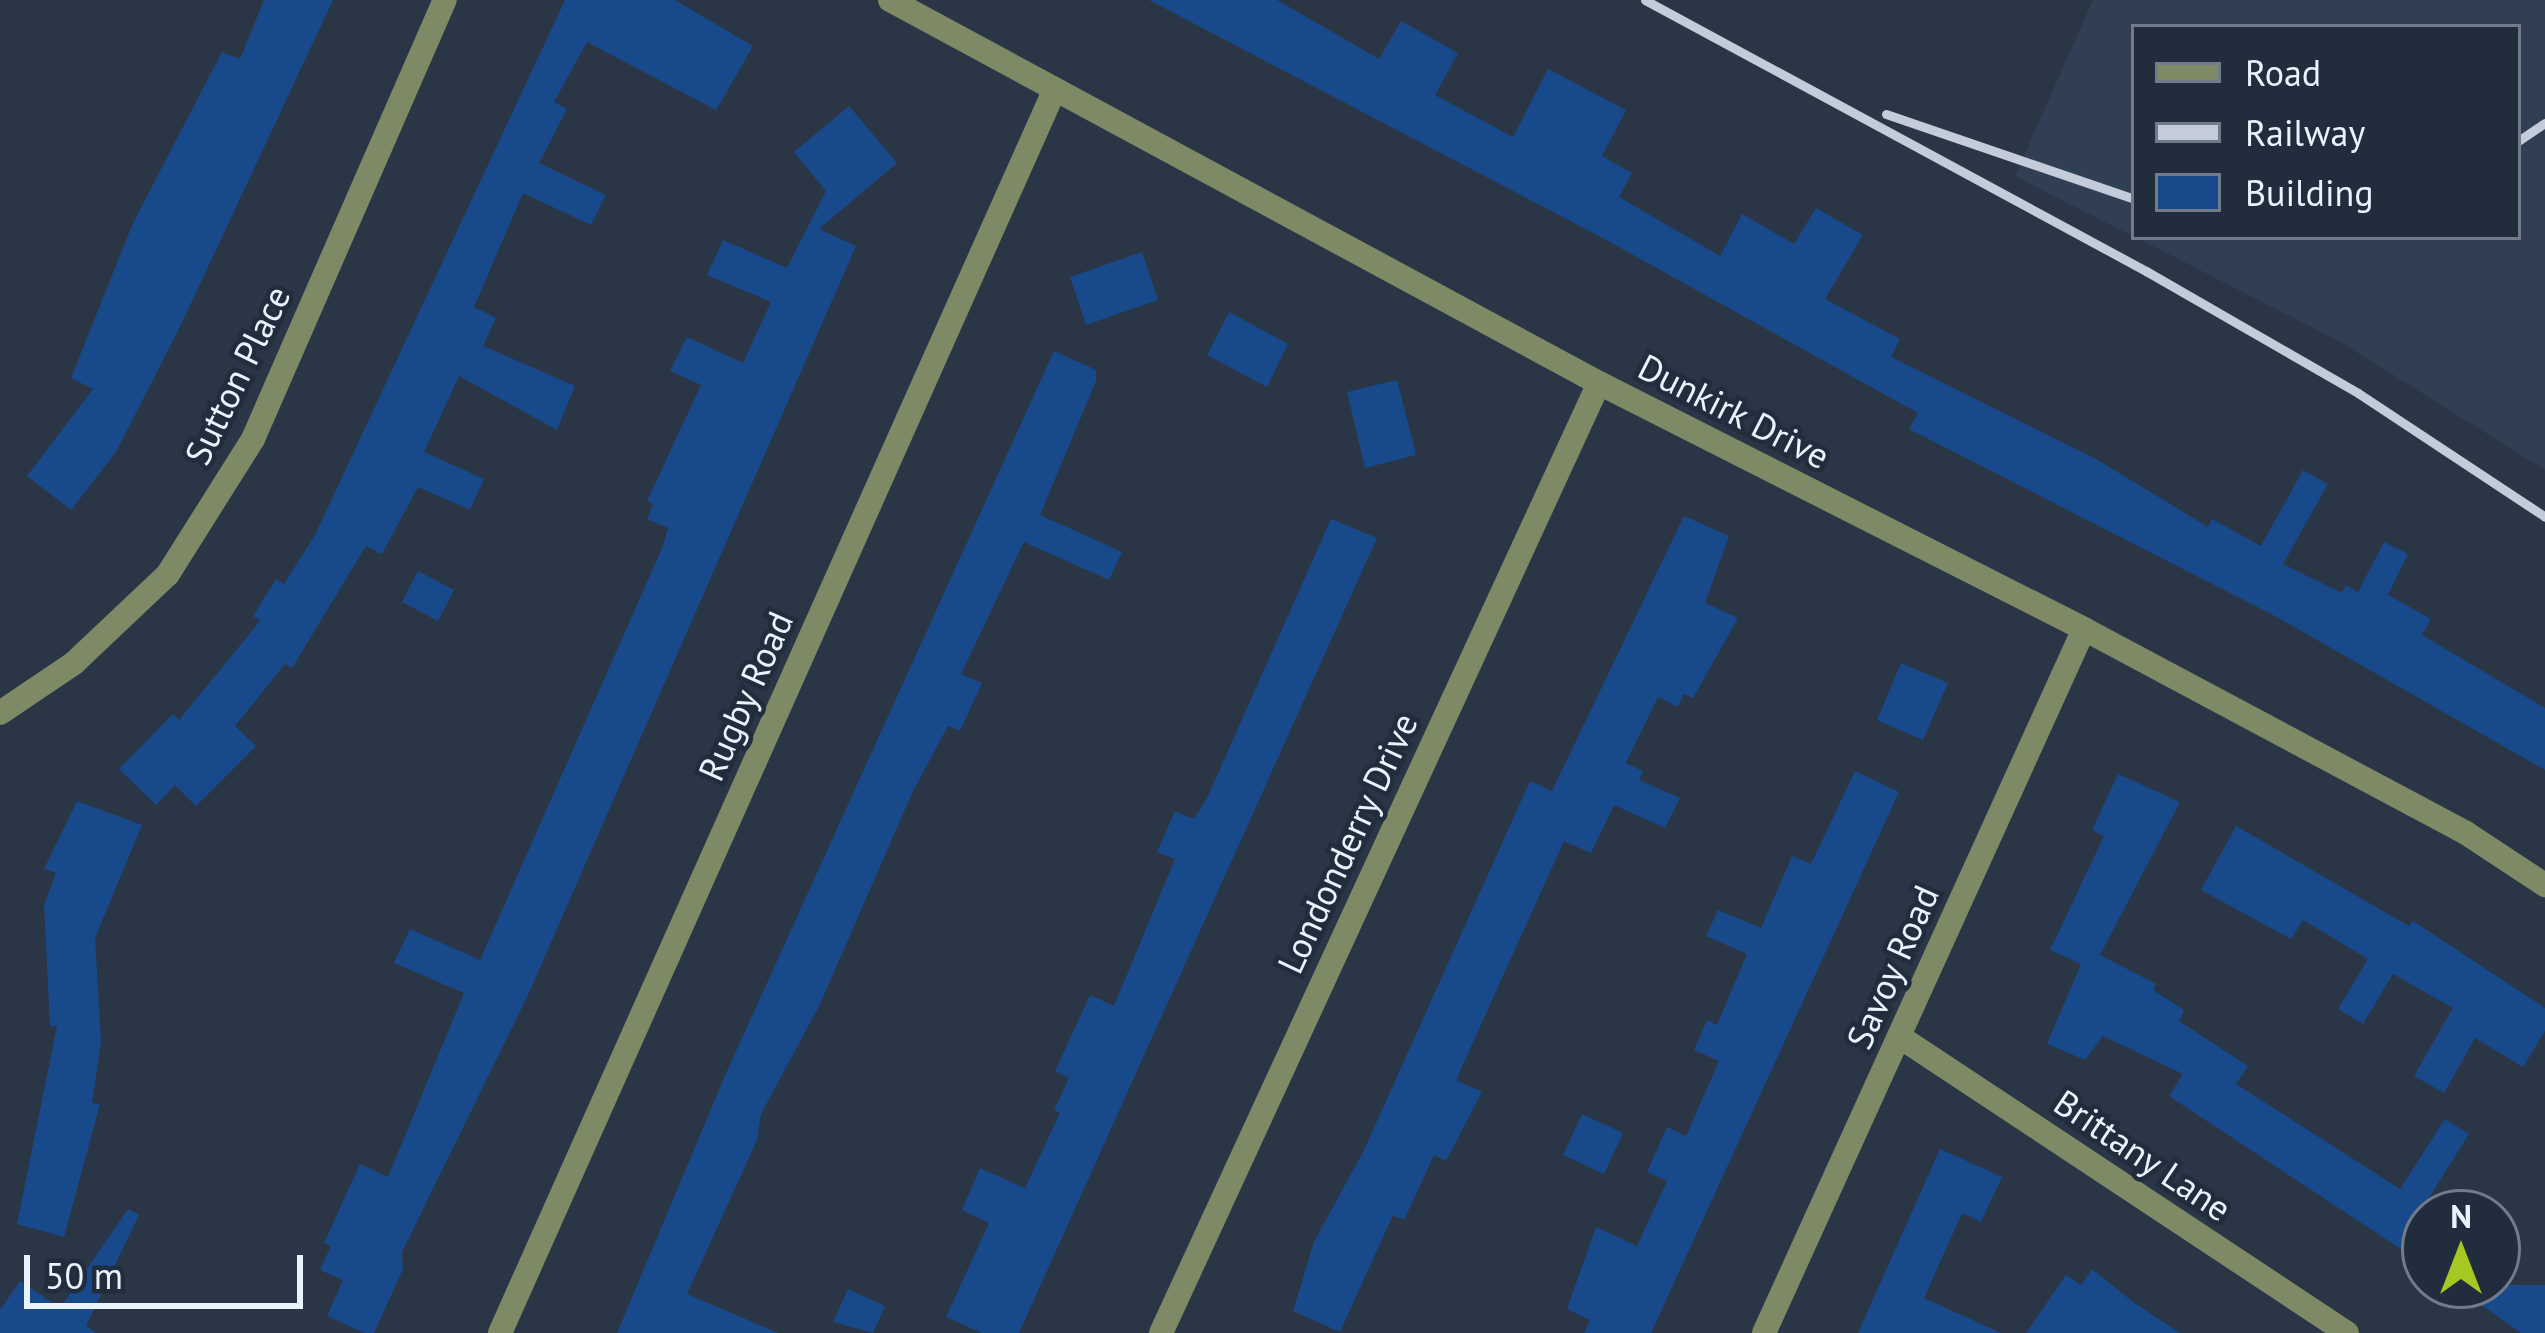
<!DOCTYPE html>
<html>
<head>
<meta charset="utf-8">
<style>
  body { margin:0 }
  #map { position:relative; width:2545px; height:1333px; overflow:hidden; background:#2a3646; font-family:"PT Sans",sans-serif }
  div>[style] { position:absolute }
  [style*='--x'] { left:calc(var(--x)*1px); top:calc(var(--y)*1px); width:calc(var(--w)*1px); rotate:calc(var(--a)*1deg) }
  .built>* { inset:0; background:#303f54 }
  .building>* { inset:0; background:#18498a }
  .minor>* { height:24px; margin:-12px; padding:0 12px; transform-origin:12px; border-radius:12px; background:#7e8965 }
  .rail>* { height:9px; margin:-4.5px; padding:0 4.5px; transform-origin:4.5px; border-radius:4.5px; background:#c3ccd8 }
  span { translate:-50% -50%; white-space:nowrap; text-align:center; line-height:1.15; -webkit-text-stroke:9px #212c3c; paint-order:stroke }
  .street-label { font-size:36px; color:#eaf2fd }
  .legend { position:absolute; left:2131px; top:24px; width:390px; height:216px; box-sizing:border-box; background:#212c3c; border:3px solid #717b89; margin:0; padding:15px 21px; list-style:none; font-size:36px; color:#eaf2fd }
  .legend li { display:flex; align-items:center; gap:24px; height:60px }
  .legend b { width:60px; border:3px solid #717b89 }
  .north { position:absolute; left:2401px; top:1189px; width:120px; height:120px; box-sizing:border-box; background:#212c3c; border:3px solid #717b89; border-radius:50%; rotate:0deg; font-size:33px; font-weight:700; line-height:48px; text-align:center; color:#eaf2fd }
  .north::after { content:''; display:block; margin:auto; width:42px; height:54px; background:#a5c823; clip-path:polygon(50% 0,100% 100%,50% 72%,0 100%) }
  .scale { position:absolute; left:24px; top:1255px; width:279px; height:54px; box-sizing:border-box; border:6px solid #eaf2fd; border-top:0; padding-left:15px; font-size:36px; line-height:42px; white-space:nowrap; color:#eaf2fd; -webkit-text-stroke:9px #212c3c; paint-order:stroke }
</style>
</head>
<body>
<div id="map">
  <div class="built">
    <i style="clip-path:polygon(2093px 0,2545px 0,2545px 470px,2339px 341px,2135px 237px,2518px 237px,2518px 27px,2134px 27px,2134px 237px,2015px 176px)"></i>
  </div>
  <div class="building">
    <i style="clip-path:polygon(264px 0,333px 0,178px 331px,116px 452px,71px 510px,27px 476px,93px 389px,71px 378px,133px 223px,222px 52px,240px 59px)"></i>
    <i style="clip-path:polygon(565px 0,675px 0,753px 46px,716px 110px,587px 42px,554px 102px,567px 109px,539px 163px,606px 195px,591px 225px,523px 193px,474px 307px,496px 318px,483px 346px,575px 386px,557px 430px,459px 376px,424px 452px,484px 479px,470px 510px,418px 487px,382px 554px,366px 546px,292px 668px,285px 664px,235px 726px,256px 746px,196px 806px,175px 785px,156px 805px,119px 769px,173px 714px,179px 720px,260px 621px,253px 616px,276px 579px,284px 584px,315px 535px)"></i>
    <i style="clip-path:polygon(1149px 0,1277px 0,1379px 59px,1401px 21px,1458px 53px,1435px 95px,1513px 137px,1548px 69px,1626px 110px,1602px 156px,1632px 173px,1619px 197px,1720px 256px,1742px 214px,1794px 244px,1816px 208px,1863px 235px,1825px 299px,1900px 339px,1891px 357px,2096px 459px,2208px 527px,2212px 519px,2261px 546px,2303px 470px,2328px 484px,2283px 564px,2342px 593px,2346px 585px,2358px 592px,2384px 542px,2408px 554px,2388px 595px,2431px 619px,2422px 635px,2545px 708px,2545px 770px,2277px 617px,1909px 429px,1918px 413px,1599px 236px)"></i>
    <i style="clip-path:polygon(849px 106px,897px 163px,819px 229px,856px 246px,528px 995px,402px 1252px,403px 1269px,374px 1333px,365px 1333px,327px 1316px,343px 1280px,320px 1270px,331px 1246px,324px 1243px,360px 1164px,388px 1177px,464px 993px,394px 963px,410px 929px,480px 960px,663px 546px,668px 528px,647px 519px,653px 504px,647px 501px,701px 385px,670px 371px,687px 337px,743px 363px,771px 302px,707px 275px,723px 240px,787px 268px,826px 191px,794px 152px)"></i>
    <i style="clip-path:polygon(1142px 252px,1158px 300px,1086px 325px,1070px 277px)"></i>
    <i style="clip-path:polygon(1229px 312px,1288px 344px,1267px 387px,1207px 355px)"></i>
    <i style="clip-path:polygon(1054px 351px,1096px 370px,1096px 381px,1040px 515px,1122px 552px,1109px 580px,1024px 542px,961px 674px,982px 683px,960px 731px,948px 726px,913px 791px,820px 1004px,761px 1114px,757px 1140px,687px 1294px,778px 1333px,617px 1333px,727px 1071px)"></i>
    <i style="clip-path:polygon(1397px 380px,1416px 455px,1365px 468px,1347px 392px)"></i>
    <i style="clip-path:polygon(1684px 516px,1729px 536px,1705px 603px,1738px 618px,1693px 698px,1684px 694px,1678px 707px,1658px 697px,1626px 763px,1643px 771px,1639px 780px,1680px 798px,1665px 828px,1614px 805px,1591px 853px,1564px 841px,1456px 1080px,1482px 1092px,1446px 1161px,1434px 1155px,1404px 1220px,1393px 1215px,1340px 1332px,1293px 1311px,1314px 1242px,1364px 1150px,1530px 781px,1552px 791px)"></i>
    <i style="clip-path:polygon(1331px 519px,1377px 538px,1019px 1333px,982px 1333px,946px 1317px,989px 1223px,962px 1210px,980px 1168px,1025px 1188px,1060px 1113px,1054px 1110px,1069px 1078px,1055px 1071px,1090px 995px,1114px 1006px,1175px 859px,1157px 852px,1175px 811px,1194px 819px,1208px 796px)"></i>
    <i style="clip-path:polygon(418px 571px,454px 590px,438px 621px,402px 602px)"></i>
    <i style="clip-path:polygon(1901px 663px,1948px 683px,1923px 740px,1877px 720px)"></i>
    <i style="clip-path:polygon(1855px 771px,1899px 792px,1651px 1333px,1584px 1333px,1590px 1320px,1567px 1309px,1596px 1227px,1637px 1246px,1667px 1181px,1647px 1172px,1667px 1127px,1686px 1136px,1719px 1061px,1694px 1050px,1707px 1020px,1717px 1025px,1747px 954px,1706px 936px,1718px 910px,1761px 928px,1792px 856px,1811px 864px)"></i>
    <i style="clip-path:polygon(2118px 774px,2180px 802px,2100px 955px,2156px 984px,2153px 990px,2184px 1010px,2179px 1021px,2248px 1066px,2236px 1084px,2400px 1189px,2445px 1119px,2469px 1134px,2425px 1204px,2425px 1265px,2169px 1096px,2183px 1074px,2103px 1036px,2085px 1060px,2047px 1044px,2081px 964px,2050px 950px,2104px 836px,2092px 830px)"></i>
    <i style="clip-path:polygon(77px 801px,142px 825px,95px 938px,101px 1042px,92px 1103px,100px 1104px,64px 1237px,17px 1224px,57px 1026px,50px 1026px,44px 905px,56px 873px,44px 869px)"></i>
    <i style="clip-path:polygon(2236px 826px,2409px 926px,2413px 921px,2545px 1008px,2545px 1031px,2523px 1067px,2475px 1038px,2444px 1093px,2414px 1076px,2453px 1008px,2393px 974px,2363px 1024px,2338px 1009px,2368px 959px,2303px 920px,2291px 939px,2201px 890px)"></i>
    <i style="clip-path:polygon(1582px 1114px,1623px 1133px,1604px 1174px,1563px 1155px)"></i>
    <i style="clip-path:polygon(1940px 1149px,2002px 1177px,1981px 1222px,1962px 1213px,1924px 1298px,2001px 1333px,1858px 1333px)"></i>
    <i style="clip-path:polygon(128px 1209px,139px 1215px,86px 1326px,96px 1333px,0 1333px,0 1310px,20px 1281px,60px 1308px)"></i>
    <i style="clip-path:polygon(2092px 1269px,2133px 1302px,2180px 1333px,2026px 1333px,2066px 1275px,2081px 1285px)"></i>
    <i style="clip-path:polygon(2453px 1285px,2545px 1285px,2545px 1333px,2521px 1333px)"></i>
    <i style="clip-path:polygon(848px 1289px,885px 1306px,873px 1333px,833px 1322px)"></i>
  </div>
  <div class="minor">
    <i style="--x:890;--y:0;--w:806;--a:28.38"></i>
    <i style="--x:1599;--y:383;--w:544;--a:26.89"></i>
    <i style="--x:2084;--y:629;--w:433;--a:28.1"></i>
    <i style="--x:2466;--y:833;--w:95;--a:33.4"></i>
    <i style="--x:0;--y:713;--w:89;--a:-34"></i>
    <i style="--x:74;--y:663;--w:129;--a:-43.4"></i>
    <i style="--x:168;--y:574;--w:160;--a:-57.8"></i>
    <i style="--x:253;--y:439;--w:479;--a:-66.4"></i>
    <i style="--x:1900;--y:1037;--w:536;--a:33.51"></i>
    <i style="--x:500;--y:1333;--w:1362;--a:-65.96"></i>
    <i style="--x:1161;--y:1333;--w:1046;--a:-65.25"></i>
    <i style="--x:1764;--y:1333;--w:773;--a:-65.56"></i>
  </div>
  <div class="rail">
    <i style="--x:1645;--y:0;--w:570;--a:28.41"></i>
    <i style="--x:2146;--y:271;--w:245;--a:29.9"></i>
    <i style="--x:2358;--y:393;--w:224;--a:33.5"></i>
    <i style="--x:1886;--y:114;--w:262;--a:18.9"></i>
    <i style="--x:2518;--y:141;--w:32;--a:-34"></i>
  </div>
  <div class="street-label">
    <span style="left:237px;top:375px;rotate:-64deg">Sutton Place</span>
    <span style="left:1734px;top:411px;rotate:27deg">Dunkirk Drive</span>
    <span style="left:745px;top:696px;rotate:-66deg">Rugby Road</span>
    <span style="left:1347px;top:843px;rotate:-65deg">Londonderry Drive</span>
    <span style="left:1892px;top:967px;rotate:-66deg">Savoy Road</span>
    <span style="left:2143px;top:1155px;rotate:34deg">Brittany Lane</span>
  </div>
  <ul class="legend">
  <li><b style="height:15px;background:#7e8965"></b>Road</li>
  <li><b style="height:15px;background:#c3ccd8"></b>Railway</li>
  <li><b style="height:33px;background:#18498a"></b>Building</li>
  </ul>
  <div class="north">N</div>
  <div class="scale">50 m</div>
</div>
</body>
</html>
